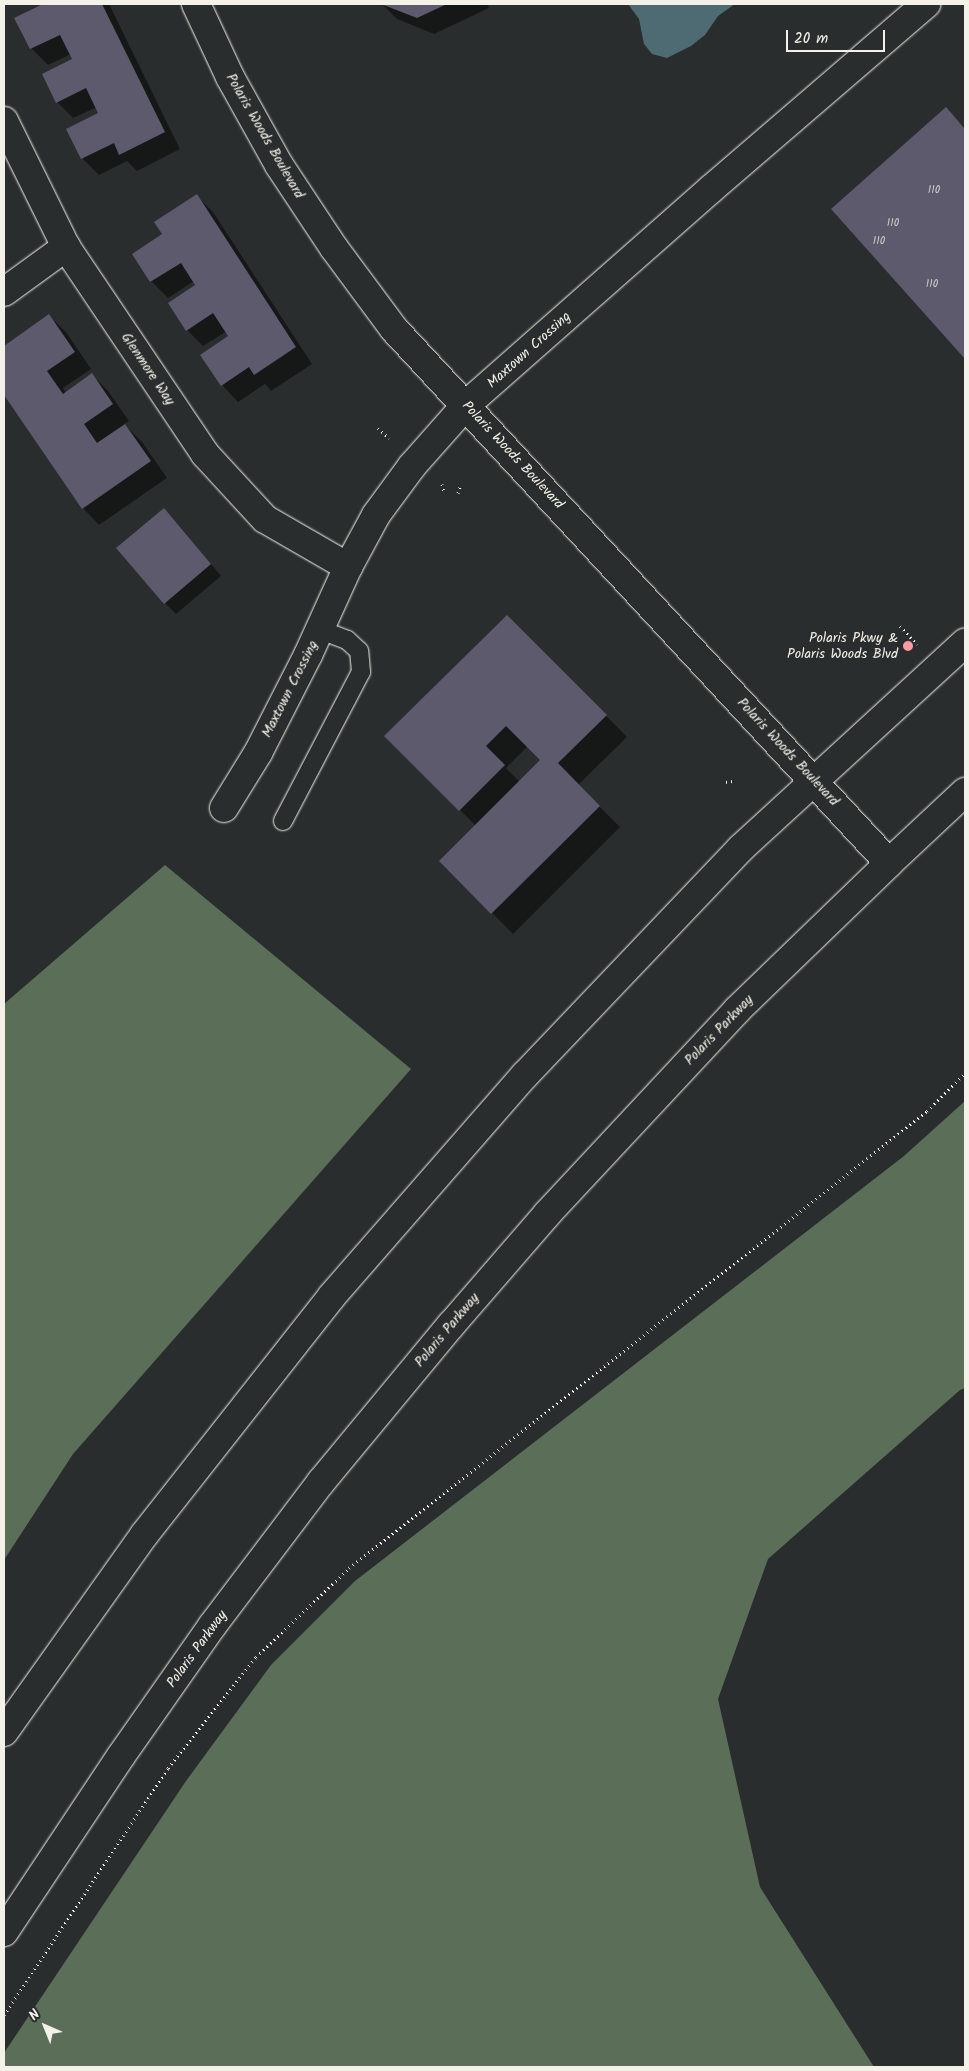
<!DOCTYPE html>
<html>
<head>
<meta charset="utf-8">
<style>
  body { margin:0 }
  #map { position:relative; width:969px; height:2071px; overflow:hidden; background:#2a2d2e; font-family:Kalam,sans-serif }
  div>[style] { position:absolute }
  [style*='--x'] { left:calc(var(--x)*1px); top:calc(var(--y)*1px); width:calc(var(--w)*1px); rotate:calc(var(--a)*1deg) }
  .green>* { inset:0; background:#5b6e58 }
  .water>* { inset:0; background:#4e6a73 }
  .shadow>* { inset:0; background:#0007 }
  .building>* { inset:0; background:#5c5a6c }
  .path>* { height:3px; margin-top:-1.5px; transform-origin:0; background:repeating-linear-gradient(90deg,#f4f1e8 0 1px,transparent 0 5px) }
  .roads { filter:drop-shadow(0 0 1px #f4f1e8) drop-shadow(0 0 1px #f4f1e8) }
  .service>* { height:18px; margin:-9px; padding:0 9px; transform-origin:9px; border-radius:9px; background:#2a2d2e }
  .minor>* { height:28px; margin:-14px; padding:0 14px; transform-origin:14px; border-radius:14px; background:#2a2d2e }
  .primary>* { height:28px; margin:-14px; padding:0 14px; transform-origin:14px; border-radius:14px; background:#2a2d2e }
  .dots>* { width:14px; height:14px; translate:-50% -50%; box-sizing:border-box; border:2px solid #2a2d2e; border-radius:50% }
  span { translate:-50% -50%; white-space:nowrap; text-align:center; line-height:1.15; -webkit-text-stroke:4.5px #2a2d2e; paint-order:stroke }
  .number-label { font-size:11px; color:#cecbc9 }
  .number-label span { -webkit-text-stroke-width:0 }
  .street-label { font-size:14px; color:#f4f1e8 }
  .poi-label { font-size:14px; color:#f4f1e8 }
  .right { translate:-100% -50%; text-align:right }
  .frame { position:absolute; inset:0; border:5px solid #f4f1e8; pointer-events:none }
  .north { position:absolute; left:20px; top:2001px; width:50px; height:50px; -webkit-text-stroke:4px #2a2d2e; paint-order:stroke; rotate:316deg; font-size:14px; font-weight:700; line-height:20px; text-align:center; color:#f4f1e8 }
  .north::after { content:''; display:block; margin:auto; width:18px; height:22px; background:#f4f1e8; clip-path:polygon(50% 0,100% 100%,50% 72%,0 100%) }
  .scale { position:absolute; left:786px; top:30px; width:99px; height:22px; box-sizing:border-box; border:2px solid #f4f1e8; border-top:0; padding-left:6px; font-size:15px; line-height:18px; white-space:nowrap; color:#f4f1e8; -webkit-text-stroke:4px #2a2d2e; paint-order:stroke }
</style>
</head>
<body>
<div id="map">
  <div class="green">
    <i style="clip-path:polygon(165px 865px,411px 1069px,73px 1454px,4px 1560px,4px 1004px)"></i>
    <i style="clip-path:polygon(965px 1101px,965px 1388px,960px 1390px,768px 1559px,718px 1699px,760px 1887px,874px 2067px,4px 2067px,4px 2053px,186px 1781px,271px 1665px,355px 1581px,904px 1156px)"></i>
  </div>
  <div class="water">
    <i style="clip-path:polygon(628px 4px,735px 4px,718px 16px,705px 35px,691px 46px,667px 58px,652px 54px,644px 44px,639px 19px)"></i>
  </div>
  <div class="shadow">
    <i style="clip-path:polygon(46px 4px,109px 4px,180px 149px,137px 171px,127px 161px,99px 175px,82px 158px,100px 113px,97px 107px,73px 118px,57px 102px,74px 60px,71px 54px,48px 65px,31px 48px,16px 18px)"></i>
    <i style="clip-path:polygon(382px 4px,487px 4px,489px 8px,434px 34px,397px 19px)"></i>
    <i style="clip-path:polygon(946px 109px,965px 128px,965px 357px,833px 210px)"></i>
    <i style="clip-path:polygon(197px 196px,213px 212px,312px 364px,271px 391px,265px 384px,238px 402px,222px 385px,230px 336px,227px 331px,203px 346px,187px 330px,197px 286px,194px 281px,168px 298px,151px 281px,134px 255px,164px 235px)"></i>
    <i style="clip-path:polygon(49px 316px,66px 332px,91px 369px,63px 388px,66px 393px,92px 375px,108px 391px,129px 421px,124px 424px,142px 442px,167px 478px,99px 525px,83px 508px,4px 393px,4px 347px)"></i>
    <i style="clip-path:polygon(175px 521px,221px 576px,176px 614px,165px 603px)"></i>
    <i style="clip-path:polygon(evenodd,507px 616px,627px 737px,578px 785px,620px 827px,513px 934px,440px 861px,476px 826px,386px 736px,507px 616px,528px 746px,542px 760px,520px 782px,506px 768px,528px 746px)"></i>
  </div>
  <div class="building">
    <i style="clip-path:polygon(43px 4px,102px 4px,165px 132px,119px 155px,114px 143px,81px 159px,66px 129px,98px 113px,86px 88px,56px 103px,42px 74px,72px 59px,60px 35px,30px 49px,14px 18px)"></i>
    <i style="clip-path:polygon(381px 4px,447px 4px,417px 18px)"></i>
    <i style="clip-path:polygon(946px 107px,965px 129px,965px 359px,831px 209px)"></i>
    <i style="clip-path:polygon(197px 194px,296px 347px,254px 375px,249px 367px,221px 386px,200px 355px,228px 336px,213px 313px,186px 331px,168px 303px,195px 285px,181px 263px,150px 282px,132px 254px,162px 234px,154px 222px)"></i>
    <i style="clip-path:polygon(49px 314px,75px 352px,47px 371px,63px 394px,92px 373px,113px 404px,84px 424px,97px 443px,125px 424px,151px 461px,82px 509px,4px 395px,4px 346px)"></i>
    <i style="clip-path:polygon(164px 508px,211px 564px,164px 604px,116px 548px)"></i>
    <i style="clip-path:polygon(507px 615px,607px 715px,558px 763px,600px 806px,491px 914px,439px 861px,540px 760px,506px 726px,486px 746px,505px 765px,459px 811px,384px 736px)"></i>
  </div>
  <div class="path">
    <i style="--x:378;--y:428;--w:15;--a:42"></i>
    <i style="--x:442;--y:484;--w:9;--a:77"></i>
    <i style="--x:458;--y:493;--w:9;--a:-72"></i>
    <i style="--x:900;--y:626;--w:25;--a:47"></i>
    <i style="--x:726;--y:782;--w:6;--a:-9"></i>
    <i style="--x:4;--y:2015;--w:296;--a:-56.4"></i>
    <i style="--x:168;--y:1768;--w:142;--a:-51.6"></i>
    <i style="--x:256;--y:1657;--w:129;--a:-43.7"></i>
    <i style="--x:349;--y:1568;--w:737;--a:-38.33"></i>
    <i style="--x:927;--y:1111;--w:54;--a:-45"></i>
  </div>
  <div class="roads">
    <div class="service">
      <i style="--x:283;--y:821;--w:168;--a:-62.4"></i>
      <i style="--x:361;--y:672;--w:21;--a:-95"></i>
      <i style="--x:359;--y:651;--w:16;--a:-137"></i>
      <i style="--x:347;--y:640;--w:30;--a:-159"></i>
    </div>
    <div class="minor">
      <i style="--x:196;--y:4;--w:81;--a:65"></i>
      <i style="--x:230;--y:77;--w:101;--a:60.9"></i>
      <i style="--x:279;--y:165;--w:100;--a:56.5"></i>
      <i style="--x:334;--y:248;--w:101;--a:53.5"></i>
      <i style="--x:394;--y:329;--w:728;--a:47.17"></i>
      <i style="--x:4;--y:121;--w:140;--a:63.8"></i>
      <i style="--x:66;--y:247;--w:249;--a:56.1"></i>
      <i style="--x:205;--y:454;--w:88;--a:47.3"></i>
      <i style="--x:265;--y:519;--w:96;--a:30"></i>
      <i style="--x:4;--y:292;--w:77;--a:-36"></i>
      <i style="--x:224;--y:808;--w:65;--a:-58.3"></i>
      <i style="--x:258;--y:753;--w:110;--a:-63"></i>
      <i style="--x:308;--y:655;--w:97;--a:-65.6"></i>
      <i style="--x:348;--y:567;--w:59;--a:-61.7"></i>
      <i style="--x:376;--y:515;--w:61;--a:-53.7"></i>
      <i style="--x:412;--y:466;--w:81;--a:-48.5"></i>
      <i style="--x:466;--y:405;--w:327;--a:-41.4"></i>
      <i style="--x:711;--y:189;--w:284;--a:-40.7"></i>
    </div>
    <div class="primary">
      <i style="--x:4;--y:1732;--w:242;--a:-54.6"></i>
      <i style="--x:144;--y:1535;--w:304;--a:-51.8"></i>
      <i style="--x:332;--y:1296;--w:293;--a:-48.9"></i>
      <i style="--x:525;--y:1075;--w:313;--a:-46.4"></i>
      <i style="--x:741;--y:848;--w:304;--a:-42.5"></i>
      <i style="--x:4;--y:1932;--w:211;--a:-56.4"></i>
      <i style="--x:121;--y:1756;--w:159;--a:-55"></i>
      <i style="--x:212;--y:1626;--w:181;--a:-52.9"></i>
      <i style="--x:321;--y:1482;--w:204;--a:-50.4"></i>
      <i style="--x:451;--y:1325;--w:147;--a:-49.1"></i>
      <i style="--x:547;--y:1214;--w:279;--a:-47"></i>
      <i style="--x:737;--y:1010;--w:211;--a:-44"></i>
      <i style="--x:889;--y:863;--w:104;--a:-43.1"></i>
    </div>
  </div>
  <div class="dots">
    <i style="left:908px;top:646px;background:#ff9aa2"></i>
  </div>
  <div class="number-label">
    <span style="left:934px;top:190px">110</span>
    <span style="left:893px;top:223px">110</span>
    <span style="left:879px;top:241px">110</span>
    <span style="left:932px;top:284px">110</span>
  </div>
  <div class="street-label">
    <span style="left:265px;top:136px;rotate:60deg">Polaris Woods Boulevard</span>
    <span style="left:529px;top:350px;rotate:-42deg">Maxtown Crossing</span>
    <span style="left:148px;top:369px;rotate:56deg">Glenmore Way</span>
    <span style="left:513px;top:455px;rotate:47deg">Polaris Woods Boulevard</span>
    <span style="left:290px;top:689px;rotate:-63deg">Maxtown Crossing</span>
    <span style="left:788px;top:752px;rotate:47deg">Polaris Woods Boulevard</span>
    <span style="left:719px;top:1030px;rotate:-46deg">Polaris Parkway</span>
    <span style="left:447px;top:1330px;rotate:-50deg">Polaris Parkway</span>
    <span style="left:197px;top:1649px;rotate:-54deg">Polaris Parkway</span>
  </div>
  <div class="poi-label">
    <span class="right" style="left:898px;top:646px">Polaris Pkwy &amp;<br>Polaris Woods Blvd</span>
  </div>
  <div class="frame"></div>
  <div class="north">N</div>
  <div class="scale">20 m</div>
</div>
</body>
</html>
